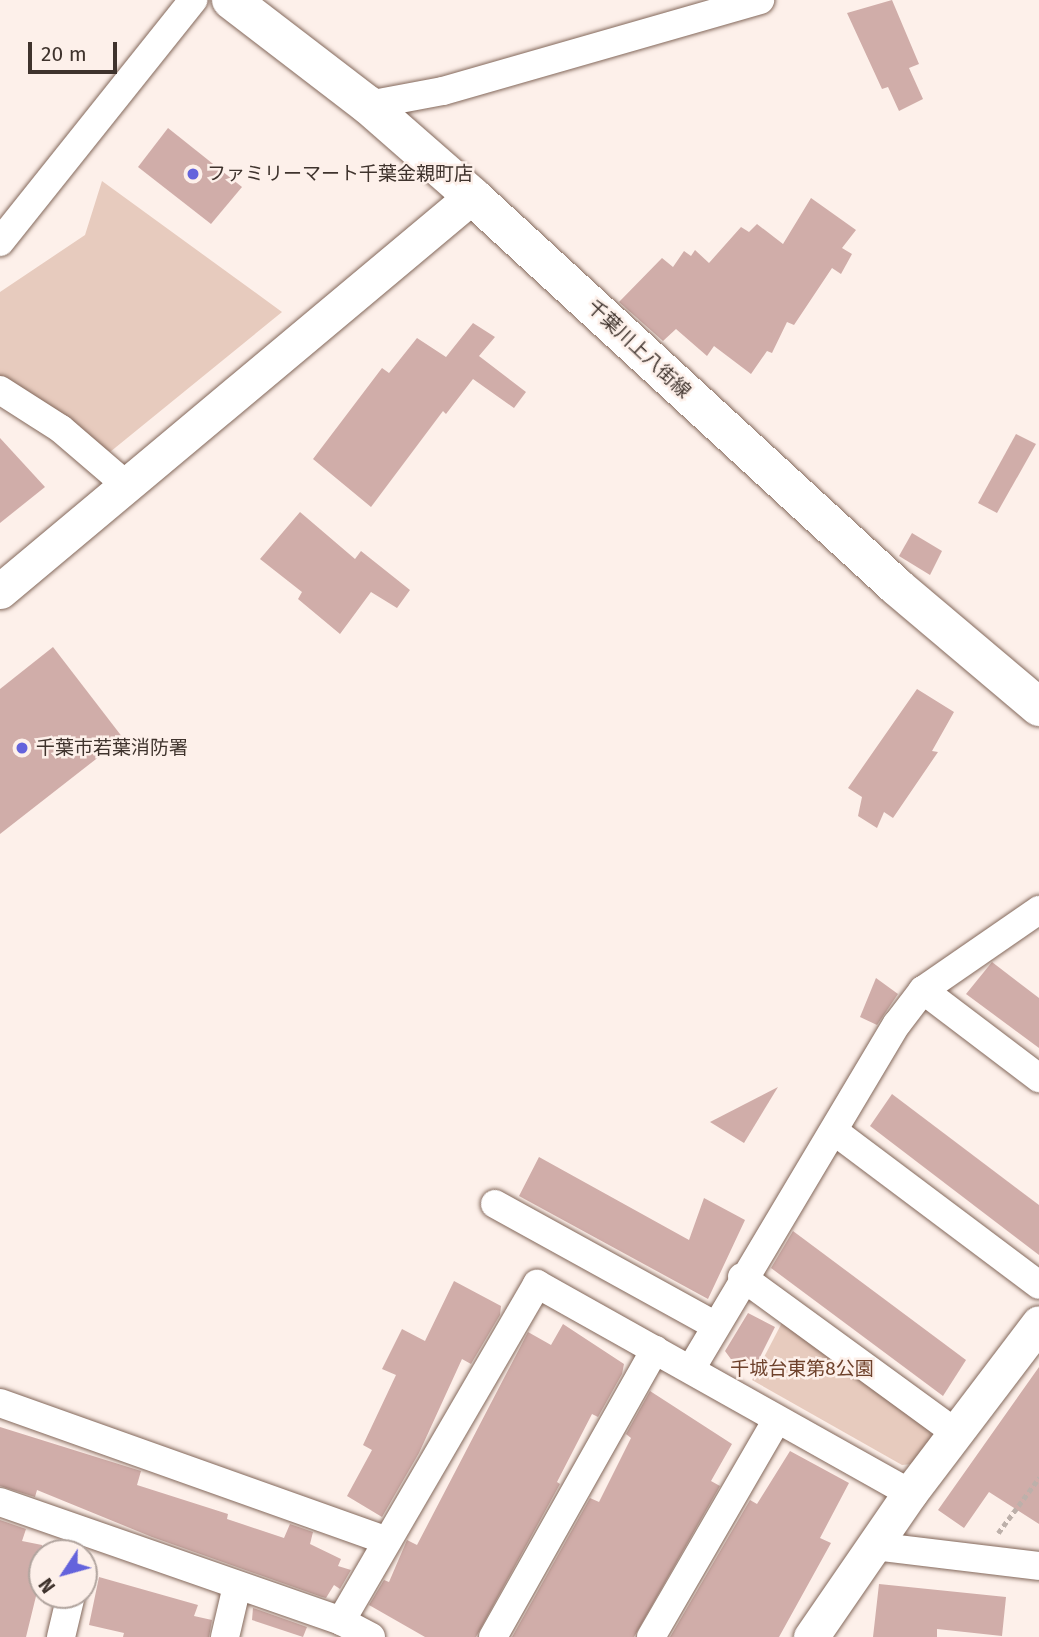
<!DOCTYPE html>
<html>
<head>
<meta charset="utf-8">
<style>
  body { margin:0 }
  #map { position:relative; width:1039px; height:1637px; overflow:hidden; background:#fdf0ea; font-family:"Fira Sans","Noto Sans JP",sans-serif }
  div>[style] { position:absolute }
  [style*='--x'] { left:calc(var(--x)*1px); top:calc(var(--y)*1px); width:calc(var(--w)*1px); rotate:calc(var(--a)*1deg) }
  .green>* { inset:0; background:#e7cbbe }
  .building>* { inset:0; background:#d0ada9 }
  .path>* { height:4.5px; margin-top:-2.25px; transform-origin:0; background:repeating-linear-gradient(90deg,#bdb0aa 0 5px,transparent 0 8.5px) }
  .roads { filter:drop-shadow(0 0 2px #83685b) drop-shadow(0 0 2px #83685b) }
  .minor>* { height:28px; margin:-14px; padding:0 14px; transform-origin:14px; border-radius:14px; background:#fff }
  .tertiary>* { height:35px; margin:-17.5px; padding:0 17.5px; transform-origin:17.5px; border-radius:17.5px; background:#fff }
  .primary>* { height:38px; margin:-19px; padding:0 19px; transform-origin:19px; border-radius:19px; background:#fff }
  .dots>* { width:19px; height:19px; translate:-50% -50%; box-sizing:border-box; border:4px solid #fdf0ea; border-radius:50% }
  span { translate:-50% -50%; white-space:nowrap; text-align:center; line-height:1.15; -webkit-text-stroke:5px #fdf0ea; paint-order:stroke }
  .poi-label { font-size:19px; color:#3f332d }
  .left { translate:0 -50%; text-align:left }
  .street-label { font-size:19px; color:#3f332d }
  .park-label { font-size:19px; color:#6e412b }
  .north { position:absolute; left:28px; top:1539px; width:70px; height:70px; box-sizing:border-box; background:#fdf0ea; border:2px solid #b1a49e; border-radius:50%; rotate:234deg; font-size:19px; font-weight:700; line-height:28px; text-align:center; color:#3f332d }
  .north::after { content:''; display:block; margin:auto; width:24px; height:32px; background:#6463dc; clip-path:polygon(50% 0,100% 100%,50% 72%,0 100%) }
  .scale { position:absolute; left:28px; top:42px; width:89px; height:32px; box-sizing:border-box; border:4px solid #3f332d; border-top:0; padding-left:9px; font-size:21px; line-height:24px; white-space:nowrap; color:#3f332d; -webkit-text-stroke:5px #fdf0ea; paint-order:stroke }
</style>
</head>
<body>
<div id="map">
  <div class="green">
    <i style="clip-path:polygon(102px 181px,282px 312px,110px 452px,0 380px,0 292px,85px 235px)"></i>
    <i style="clip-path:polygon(786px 1315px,926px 1422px,932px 1437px,912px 1464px,902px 1465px,752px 1380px)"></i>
  </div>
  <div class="building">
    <i style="clip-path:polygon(892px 0,919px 64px,909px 68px,923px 99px,899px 111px,888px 87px,882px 89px,847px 13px)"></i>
    <i style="clip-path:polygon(168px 128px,242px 187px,211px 224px,138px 167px)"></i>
    <i style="clip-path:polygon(811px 198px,856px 230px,842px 248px,852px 254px,841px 274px,832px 268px,794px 325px,787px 322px,772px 353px,767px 351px,751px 374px,714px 346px,707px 356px,676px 329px,663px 341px,619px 302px,662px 258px,673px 267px,684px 251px,691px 256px,695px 250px,709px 263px,741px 227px,749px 232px,757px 224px,783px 244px)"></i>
    <i style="clip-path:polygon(473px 323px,495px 337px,479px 356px,526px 392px,514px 408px,473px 379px,446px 414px,443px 411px,371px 507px,313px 459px,382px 368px,389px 373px,417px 338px,446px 357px)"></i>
    <i style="clip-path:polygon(1016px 434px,1036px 444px,997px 513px,978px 503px)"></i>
    <i style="clip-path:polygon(0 438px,45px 487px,0 523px)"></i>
    <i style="clip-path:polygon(300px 512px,355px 559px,361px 551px,410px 590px,397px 608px,371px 592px,340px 634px,298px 599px,302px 592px,260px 559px)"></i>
    <i style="clip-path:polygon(912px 533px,942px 551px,930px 575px,899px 556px)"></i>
    <i style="clip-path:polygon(53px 647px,123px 738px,0 834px,0 689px)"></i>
    <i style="clip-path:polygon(917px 689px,954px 712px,932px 751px,938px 752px,893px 818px,884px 812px,877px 828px,858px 816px,862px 797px,848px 788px)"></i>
    <i style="clip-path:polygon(992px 962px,1039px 998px,1039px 1048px,966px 994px)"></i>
    <i style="clip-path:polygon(876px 978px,898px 994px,877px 1025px,860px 1017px)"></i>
    <i style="clip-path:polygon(778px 1087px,744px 1143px,710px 1122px)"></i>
    <i style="clip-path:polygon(892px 1094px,1039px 1205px,1039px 1255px,870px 1126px)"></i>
    <i style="clip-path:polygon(539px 1157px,689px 1240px,704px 1198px,745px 1220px,708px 1299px,519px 1196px)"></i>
    <i style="clip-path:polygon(793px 1231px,966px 1360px,943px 1396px,771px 1268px)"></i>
    <i style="clip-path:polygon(454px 1281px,501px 1306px,500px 1315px,471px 1364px,462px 1359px,419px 1453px,382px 1517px,347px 1496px,372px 1450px,363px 1445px,396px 1375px,382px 1369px,402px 1329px,425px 1341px)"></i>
    <i style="clip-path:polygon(748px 1313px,775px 1327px,754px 1369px,746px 1364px,741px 1373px,725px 1351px)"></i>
    <i style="clip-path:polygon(563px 1324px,624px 1364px,622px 1374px,598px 1417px,592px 1414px,557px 1482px,560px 1484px,476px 1637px,425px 1637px,369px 1605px,384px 1580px,389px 1582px,407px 1540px,417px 1545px,528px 1332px,551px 1345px)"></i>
    <i style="clip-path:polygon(1039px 1367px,1039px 1524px,989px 1492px,964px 1528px,938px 1510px)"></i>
    <i style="clip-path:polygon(650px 1391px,732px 1444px,711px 1481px,720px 1486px,634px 1637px,512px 1637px,590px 1498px,599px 1502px,631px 1438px,626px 1434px)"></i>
    <i style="clip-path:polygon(0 1427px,141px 1471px,137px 1485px,228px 1514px,227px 1519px,284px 1538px,290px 1524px,313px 1532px,310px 1544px,341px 1559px,338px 1566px,351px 1570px,340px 1589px,334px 1585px,326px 1598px,322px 1597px,152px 1537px,37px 1490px,35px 1497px,0 1486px)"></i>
    <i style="clip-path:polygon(790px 1451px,849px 1483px,820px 1538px,831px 1543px,779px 1637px,670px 1637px,750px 1500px,757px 1504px)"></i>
    <i style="clip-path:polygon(0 1520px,26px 1529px,22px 1541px,42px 1545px,42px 1589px,38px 1588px,26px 1637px,0 1637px)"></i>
    <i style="clip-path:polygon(99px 1577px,198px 1605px,194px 1616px,212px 1620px,209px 1637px,123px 1637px,124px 1633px,89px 1625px)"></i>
    <i style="clip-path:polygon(879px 1584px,1006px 1597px,1002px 1636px,937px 1629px,937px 1637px,873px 1637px)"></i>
    <i style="clip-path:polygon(253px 1608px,307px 1627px,303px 1637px,252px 1620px)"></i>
  </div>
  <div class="path">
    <i style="--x:998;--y:1533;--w:69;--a:-53.3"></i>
  </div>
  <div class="roads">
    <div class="minor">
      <i style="--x:368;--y:105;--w:76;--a:-10.6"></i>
      <i style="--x:443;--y:91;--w:330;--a:-16"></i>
      <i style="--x:0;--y:242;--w:310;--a:-51.4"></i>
      <i style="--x:0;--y:390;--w:72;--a:32.6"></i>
      <i style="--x:61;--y:429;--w:83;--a:40.6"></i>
      <i style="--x:923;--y:990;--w:146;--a:37.2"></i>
      <i style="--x:834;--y:1131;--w:256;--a:36.9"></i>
      <i style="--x:495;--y:1204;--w:252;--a:28.9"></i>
      <i style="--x:742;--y:1277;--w:265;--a:36.1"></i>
      <i style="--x:691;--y:1369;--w:402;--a:-59.2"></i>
      <i style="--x:897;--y:1024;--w:43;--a:-52.6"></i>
      <i style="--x:923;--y:990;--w:141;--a:-34.6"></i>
      <i style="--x:0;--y:1403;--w:411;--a:19.6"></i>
      <i style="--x:0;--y:1502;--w:361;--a:19.2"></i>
      <i style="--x:341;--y:1621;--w:34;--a:28"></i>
      <i style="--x:874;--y:1546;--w:166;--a:6.9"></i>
      <i style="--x:341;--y:1621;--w:390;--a:-59.8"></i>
      <i style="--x:537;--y:1284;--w:428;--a:29.3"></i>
      <i style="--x:61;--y:1637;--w:43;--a:-76.6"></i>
      <i style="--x:225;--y:1637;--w:52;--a:-76.8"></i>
      <i style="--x:493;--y:1637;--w:330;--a:-60.6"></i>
      <i style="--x:651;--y:1637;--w:251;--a:-59.9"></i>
    </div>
    <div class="tertiary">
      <i style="--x:0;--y:591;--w:615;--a:-39.92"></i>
      <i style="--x:811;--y:1637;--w:175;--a:-55.5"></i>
      <i style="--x:910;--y:1493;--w:213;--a:-52.8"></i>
    </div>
    <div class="primary">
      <i style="--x:231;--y:0;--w:173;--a:37.5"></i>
      <i style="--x:368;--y:105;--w:138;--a:41.2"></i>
      <i style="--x:472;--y:196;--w:577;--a:42.61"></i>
      <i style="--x:897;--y:587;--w:186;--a:40.2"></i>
    </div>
  </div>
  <div class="dots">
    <i style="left:193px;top:174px;background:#6463dc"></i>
    <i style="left:22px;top:748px;background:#6463dc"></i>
  </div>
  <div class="poi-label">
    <span class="left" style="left:207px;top:174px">ファミリーマート千葉金親町店</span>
    <span class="left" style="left:36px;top:748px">千葉市若葉消防署</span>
  </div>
  <div class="street-label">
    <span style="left:639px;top:349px;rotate:43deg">千葉川上八街線</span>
  </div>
  <div class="park-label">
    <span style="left:802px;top:1369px">千城台東第8公園</span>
  </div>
  <div class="north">N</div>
  <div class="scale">20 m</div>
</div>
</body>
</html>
